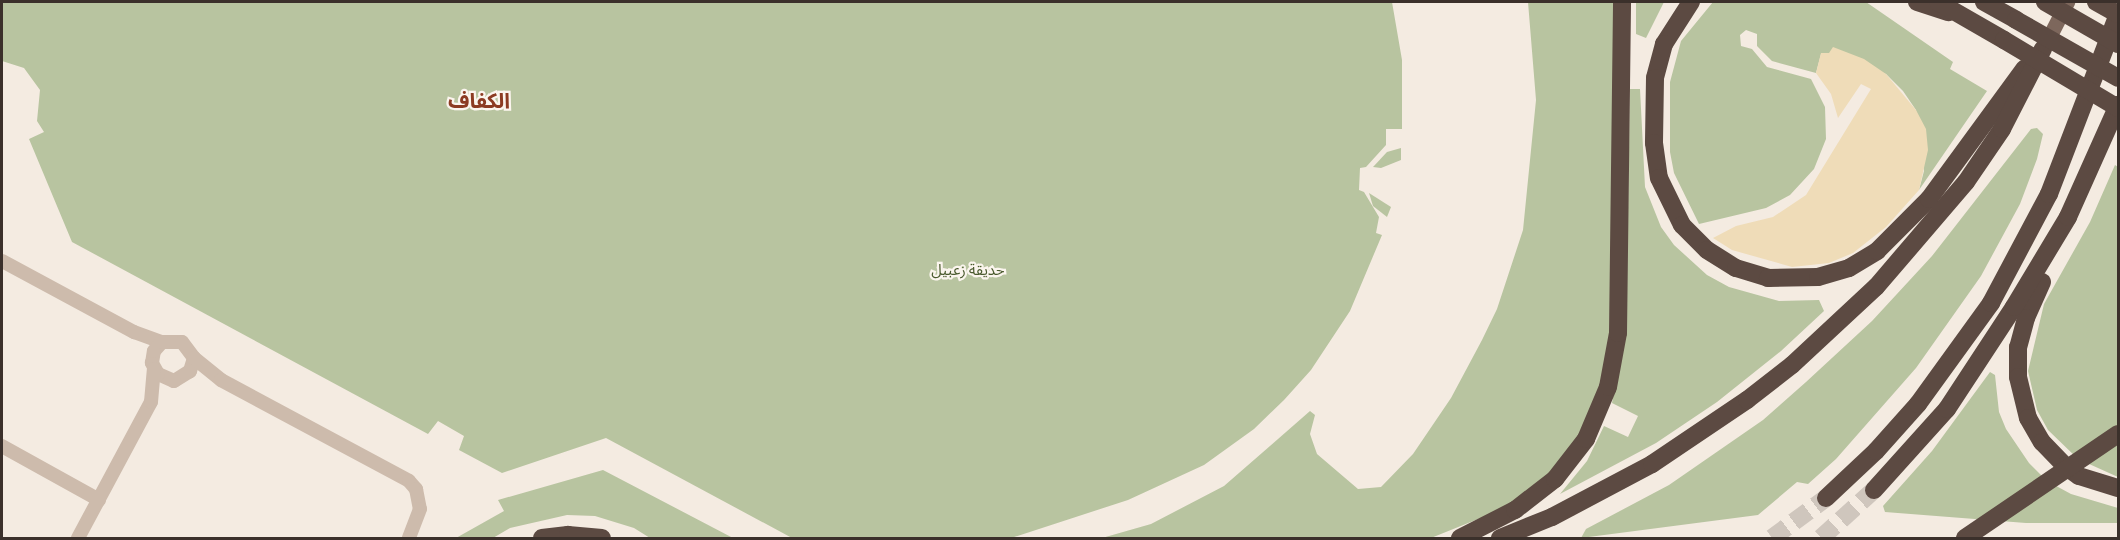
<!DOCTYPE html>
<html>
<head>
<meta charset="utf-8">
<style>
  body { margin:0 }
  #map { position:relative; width:2120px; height:540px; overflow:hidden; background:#f4ebe1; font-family:"Source Sans 3","Noto Sans Arabic",sans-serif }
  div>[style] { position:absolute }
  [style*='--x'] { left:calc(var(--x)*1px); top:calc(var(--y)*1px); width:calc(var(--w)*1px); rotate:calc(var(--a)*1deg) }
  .green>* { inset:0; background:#b8c4a0 }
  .sand>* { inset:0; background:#efdcb8 }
  .highway-tunnel>* { height:18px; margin-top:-9px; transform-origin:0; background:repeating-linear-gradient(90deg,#cfc6bd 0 18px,transparent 0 27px) }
  .minor>* { height:14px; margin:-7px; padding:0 7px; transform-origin:7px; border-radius:7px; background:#cdbbac }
  .major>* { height:15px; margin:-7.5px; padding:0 7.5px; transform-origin:7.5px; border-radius:7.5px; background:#7d675c }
  .highway>* { height:18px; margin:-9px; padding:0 9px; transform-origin:9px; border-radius:9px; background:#5c4a42 }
  .highway-bridge>* { height:18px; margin:-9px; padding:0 9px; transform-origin:9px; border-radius:9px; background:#5c4a42 }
  span { translate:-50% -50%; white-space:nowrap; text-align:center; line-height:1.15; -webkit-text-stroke:4.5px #fbf5ee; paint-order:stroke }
  .park-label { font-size:15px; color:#4a5a2e }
  .district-label { font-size:21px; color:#8c3b22; font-weight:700 }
  .frame { position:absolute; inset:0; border:3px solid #3b302b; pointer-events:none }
</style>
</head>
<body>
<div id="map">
  <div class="green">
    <i style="clip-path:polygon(2px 2px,1392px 2px,1402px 60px,1402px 129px,1386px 129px,1386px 145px,1366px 167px,1360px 168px,1359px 190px,1364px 192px,1379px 217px,1376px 233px,1382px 235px,1350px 311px,1311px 370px,1284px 400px,1254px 429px,1204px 465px,1128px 500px,1011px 538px,792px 538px,606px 438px,502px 473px,459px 450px,464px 436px,438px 421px,428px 434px,72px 242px,29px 139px,44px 132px,37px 121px,40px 90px,24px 68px,2px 61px)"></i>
    <i style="clip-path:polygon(1528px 2px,1615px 2px,1617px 73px,1609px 347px,1605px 372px,1576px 443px,1533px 491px,1493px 513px,1431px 538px,1102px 538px,1151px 524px,1224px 486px,1310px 411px,1315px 415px,1310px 434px,1317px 454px,1358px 489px,1381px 487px,1413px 454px,1451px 398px,1482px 340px,1497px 309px,1523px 230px,1536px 100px)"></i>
    <i style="clip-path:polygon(1636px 2px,1664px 2px,1646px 38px,1636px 34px)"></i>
    <i style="clip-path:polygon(1713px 2px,1866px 2px,1953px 62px,1950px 69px,1987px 91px,1919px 190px,1924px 171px,1916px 110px,1903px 91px,1886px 74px,1829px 53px,1821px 54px,1816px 73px,1772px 61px,1757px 46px,1757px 34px,1746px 30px,1740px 35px,1741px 46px,1752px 49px,1767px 67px,1811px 79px,1825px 107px,1826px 139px,1814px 169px,1790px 195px,1766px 208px,1699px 224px,1674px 173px,1670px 152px,1670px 82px,1681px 41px)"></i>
    <i style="clip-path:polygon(1630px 89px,1640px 89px,1645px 187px,1661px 227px,1674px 245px,1707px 275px,1729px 287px,1779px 301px,1819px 300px,1824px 311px,1781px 351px,1717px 402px,1656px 443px,1560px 494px,1587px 461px,1604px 426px,1628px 437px,1638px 416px,1612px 403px,1626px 330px)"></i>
    <i style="clip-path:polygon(2031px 129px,2037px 128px,2043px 134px,2037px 159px,2020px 204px,1981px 276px,1916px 368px,1836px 459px,1808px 484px,1797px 482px,1758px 515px,1581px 538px,1586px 529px,1669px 485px,1763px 420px,1806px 382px,1872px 321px,1932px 256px)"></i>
    <i style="clip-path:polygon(1401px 148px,1401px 160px,1381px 168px,1373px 167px,1387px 152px)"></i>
    <i style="clip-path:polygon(2115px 165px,2118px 167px,2118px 477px,2078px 459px,2048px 430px,2037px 410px,2028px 371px,2044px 304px,2090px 222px)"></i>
    <i style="clip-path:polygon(1369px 193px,1391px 207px,1387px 217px,1373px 206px)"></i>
    <i style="clip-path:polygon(1990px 372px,1995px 375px,1999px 412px,2006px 429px,2029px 463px,2047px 481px,2071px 494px,2118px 508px,2118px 523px,2026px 523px,1885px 512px,1883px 506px,1932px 451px)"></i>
    <i style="clip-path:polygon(603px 470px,733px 538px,650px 538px,634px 528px,595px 516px,567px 515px,510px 528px,493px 538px,456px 538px,504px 511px,498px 500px)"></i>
  </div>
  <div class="sand">
    <i style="clip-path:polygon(1833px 47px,1864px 59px,1886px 74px,1916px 110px,1926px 129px,1928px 150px,1919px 190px,1886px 227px,1853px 253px,1829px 263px,1792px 267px,1732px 250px,1713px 238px,1736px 226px,1773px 217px,1806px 195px,1871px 89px,1861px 84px,1838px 118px,1831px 94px,1816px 73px,1821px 53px,1829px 53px)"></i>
  </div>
  <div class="highway-tunnel">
    <i style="--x:1772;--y:538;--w:67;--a:-36.5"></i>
    <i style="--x:1821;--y:538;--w:72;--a:-42.2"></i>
  </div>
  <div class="minor">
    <i style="--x:2;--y:261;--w:150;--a:28.3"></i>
    <i style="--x:134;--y:332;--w:30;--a:20"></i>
    <i style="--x:194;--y:358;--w:14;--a:107"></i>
    <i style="--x:190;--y:371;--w:19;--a:148"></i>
    <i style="--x:174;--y:381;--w:17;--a:-156"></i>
    <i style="--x:158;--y:374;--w:13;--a:-119"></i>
    <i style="--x:152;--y:363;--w:12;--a:-81"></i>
    <i style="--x:154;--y:351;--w:12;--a:-48"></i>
    <i style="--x:162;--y:342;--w:20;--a:0"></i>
    <i style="--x:182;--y:342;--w:20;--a:53"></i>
    <i style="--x:194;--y:358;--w:35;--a:39"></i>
    <i style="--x:221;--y:380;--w:213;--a:28.2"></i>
    <i style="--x:409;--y:481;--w:11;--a:49"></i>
    <i style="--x:416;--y:489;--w:20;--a:79"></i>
    <i style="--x:420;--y:509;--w:31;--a:111"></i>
    <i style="--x:2;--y:446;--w:111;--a:29.1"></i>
    <i style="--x:78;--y:538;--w:154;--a:-61.8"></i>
    <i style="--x:151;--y:402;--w:33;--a:-85"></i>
  </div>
  <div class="major">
    <i style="--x:2044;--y:47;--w:51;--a:-62.9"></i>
  </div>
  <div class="highway">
    <i style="--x:1691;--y:2;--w:50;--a:122.7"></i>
    <i style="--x:1664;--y:44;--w:35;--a:105"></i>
    <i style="--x:1655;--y:78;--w:65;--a:90.9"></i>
    <i style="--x:1654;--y:143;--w:35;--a:82"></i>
    <i style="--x:1659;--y:178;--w:52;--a:63.9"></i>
    <i style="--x:1682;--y:225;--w:35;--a:45"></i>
    <i style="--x:1707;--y:250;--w:34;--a:32"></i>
    <i style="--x:1736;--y:268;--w:34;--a:17"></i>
    <i style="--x:1768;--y:278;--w:50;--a:-1.1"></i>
    <i style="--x:1818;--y:277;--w:32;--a:-16"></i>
    <i style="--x:1849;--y:268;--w:33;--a:-31"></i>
    <i style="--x:1877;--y:251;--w:74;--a:-45"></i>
    <i style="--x:1929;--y:199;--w:162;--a:-53.8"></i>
    <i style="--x:1917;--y:2;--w:33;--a:18"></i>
    <i style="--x:1938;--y:2;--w:76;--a:29.9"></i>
    <i style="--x:1984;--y:2;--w:37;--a:29"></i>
    <i style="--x:2042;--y:282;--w:39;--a:114"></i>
    <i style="--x:2026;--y:318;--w:30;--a:105"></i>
    <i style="--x:2018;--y:347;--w:30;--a:90"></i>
    <i style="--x:2018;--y:377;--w:42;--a:76.3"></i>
    <i style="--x:2028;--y:418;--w:28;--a:60"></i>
    <i style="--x:2042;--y:442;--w:33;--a:46"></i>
    <i style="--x:2065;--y:466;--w:17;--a:36"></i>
    <i style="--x:2079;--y:476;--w:41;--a:17.1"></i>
    <i style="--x:1874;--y:490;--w:109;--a:-48"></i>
    <i style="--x:1947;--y:409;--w:122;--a:-56.7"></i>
    <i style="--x:2014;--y:307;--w:105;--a:-59"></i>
    <i style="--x:2068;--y:217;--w:123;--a:-65.9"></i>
    <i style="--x:1826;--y:498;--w:69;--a:-43.2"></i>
    <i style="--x:1876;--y:451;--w:63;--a:-48.2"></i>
    <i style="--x:1918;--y:404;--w:125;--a:-54.1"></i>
    <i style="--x:1991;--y:303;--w:123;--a:-62"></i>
    <i style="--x:2049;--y:194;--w:193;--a:-69"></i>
    <i style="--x:542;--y:538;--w:26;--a:-7"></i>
    <i style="--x:568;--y:535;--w:34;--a:5"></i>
    <i style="--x:1460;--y:538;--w:62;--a:-27"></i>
    <i style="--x:1515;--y:510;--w:51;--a:-37.8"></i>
    <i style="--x:1555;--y:479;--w:51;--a:-52.2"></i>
    <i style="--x:1586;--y:439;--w:56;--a:-67.1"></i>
    <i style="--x:1608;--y:387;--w:55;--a:-79.5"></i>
    <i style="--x:1618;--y:333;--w:331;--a:-89.3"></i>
    <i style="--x:1500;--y:538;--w:56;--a:-22"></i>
    <i style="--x:1552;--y:517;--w:113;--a:-27.9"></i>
    <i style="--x:1652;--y:464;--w:115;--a:-34"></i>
    <i style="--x:1747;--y:400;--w:57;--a:-37.9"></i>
    <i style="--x:1792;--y:365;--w:115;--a:-42.9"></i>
    <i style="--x:1876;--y:287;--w:138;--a:-49.4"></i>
    <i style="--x:1966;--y:182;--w:64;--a:-55.8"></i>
    <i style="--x:2002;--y:129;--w:90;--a:-62.9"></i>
  </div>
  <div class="highway-bridge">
    <i style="--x:2045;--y:2;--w:84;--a:29.9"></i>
    <i style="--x:2096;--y:2;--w:25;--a:29"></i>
    <i style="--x:2016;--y:20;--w:117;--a:29.6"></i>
    <i style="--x:2004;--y:40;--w:133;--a:30.8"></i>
    <i style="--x:1965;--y:538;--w:185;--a:-34.2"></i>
  </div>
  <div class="park-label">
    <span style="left:968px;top:271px">حديقة زعبيل</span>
  </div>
  <div class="district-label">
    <span style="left:479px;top:101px">الكفاف</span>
  </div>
  <div class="frame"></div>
</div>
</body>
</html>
